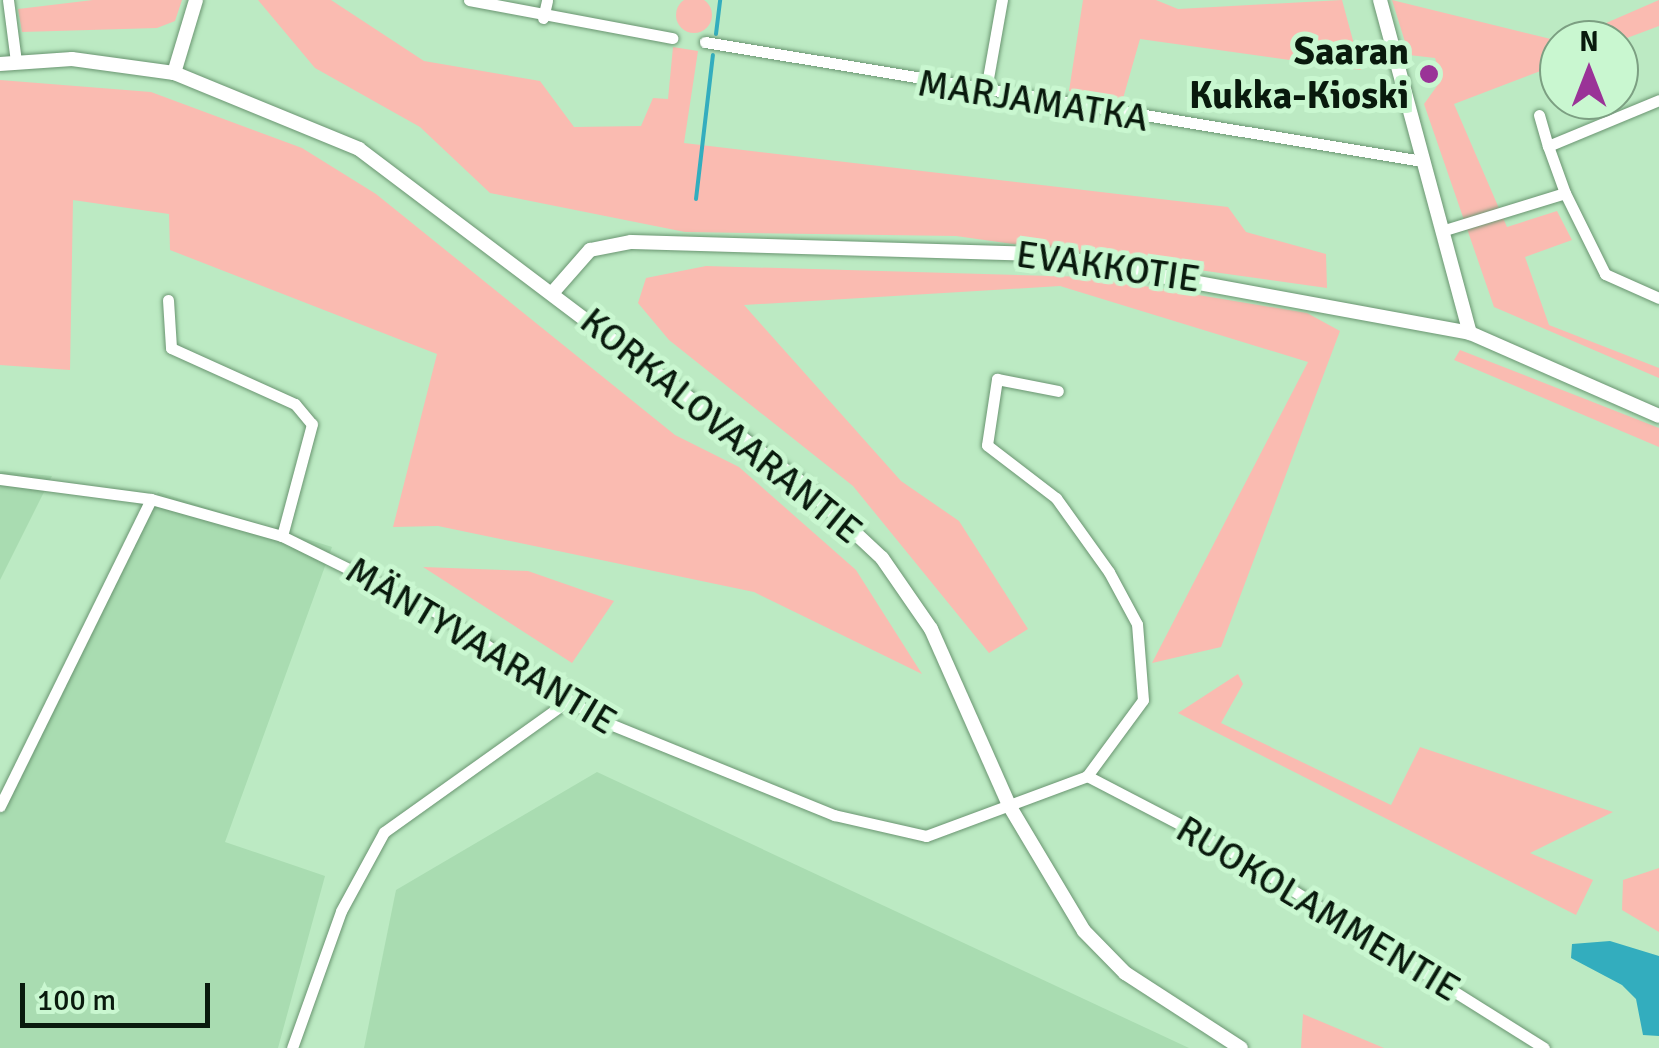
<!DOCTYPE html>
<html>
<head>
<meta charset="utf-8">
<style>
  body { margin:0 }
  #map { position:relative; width:1659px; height:1048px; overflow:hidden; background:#bceac3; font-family:Signika,sans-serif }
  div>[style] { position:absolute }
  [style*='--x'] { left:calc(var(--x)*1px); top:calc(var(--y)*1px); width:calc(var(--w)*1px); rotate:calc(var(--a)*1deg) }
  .built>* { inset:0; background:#a9dcb1 }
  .green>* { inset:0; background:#fabbb1 }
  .round { border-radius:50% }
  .water>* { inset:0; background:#33adbe }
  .stream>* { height:4px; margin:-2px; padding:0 2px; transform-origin:2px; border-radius:2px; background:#33adbe }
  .roads { filter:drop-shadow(0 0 2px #6a9571) drop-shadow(0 0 2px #6a9571) }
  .minor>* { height:11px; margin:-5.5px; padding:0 5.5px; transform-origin:5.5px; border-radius:5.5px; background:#fff }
  .tertiary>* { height:14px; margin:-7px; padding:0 7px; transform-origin:7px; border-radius:7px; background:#fff }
  .dots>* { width:28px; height:28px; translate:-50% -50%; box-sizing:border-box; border:5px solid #c9f7d0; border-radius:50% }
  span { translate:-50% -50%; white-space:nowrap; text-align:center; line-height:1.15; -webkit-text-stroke:10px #c9f7d0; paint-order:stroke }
  .poi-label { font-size:38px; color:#091a0d; font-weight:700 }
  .right { translate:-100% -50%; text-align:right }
  .street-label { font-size:38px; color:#091a0d }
  .north { position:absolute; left:1539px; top:20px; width:100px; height:100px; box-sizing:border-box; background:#c9f7d0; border:2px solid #7c9f82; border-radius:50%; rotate:0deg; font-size:28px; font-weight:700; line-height:40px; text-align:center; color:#091a0d }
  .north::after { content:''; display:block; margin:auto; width:35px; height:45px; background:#9a3397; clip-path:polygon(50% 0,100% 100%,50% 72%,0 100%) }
  .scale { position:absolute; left:20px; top:983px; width:190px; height:45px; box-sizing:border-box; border:5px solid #091a0d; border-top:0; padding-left:12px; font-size:30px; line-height:35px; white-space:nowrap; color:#091a0d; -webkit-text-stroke:8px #c9f7d0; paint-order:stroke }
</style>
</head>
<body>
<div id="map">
  <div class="built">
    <i style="clip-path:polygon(0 471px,52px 476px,0 580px)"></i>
    <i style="clip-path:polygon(158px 492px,332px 547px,225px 842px,325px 876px,278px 1048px,0 1048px,0 808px)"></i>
    <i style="clip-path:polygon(597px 772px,1189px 1048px,364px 1048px,396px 890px)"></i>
  </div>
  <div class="green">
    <i class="round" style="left:676px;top:-3px;width:36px;height:36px"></i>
    <i style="clip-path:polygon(93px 0,182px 0,175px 21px,157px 28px,22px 32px,18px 9px)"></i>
    <i style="clip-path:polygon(258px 0,331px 0,424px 61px,540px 81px,574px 127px,641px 126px,653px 98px,668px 99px,673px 47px,698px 51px,684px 143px,1228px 207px,1246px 232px,1326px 254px,1327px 288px,956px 236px,685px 232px,490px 193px,420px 127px,315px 68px)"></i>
    <i style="clip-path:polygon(1083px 0,1156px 0,1178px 9px,1342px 0,1361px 70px,1140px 39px,1122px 102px,1069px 91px)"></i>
    <i style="clip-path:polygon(1392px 0,1559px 41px,1559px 64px,1454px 104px,1507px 227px,1557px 211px,1572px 240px,1525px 257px,1549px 325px,1659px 368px,1659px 378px,1494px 307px,1424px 104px,1442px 79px,1435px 58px,1409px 55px)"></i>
    <i style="clip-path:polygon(1659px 0,1659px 26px,1619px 41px,1567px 40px)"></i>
    <i style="clip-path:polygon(0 80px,151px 92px,302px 148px,376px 194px,675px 435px,739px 467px,856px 570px,922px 674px,754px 592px,438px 526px,393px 527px,437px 354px,170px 250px,169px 214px,73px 200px,70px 370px,0 365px)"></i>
    <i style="clip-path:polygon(706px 266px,1090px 277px,1307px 313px,1340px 331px,1221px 647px,1152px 663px,1308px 362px,1060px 286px,744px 305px,901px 481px,959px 521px,1028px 629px,989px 653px,853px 486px,669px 340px,638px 303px,646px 278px)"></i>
    <i style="clip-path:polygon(1460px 350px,1659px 428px,1659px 447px,1454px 360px)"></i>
    <i style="clip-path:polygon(423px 567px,528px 571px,614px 601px,572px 663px)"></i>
    <i style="clip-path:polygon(1238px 674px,1243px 684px,1221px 723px,1391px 805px,1420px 747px,1613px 812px,1530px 853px,1593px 880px,1576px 915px,1178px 713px)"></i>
    <i style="clip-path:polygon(1659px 868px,1659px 932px,1622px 910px,1623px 880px)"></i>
    <i style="clip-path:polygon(1303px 1014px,1384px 1048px,1301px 1048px)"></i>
  </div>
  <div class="water">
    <i style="clip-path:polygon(1610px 941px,1659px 956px,1659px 1036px,1643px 1035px,1636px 999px,1622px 985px,1571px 958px,1572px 944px)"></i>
  </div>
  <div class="stream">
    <i style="--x:716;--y:34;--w:34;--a:-83"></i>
    <i style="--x:696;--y:199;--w:145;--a:-83.3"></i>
  </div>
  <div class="roads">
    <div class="minor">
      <i style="--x:8;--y:0;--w:63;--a:82.6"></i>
      <i style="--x:469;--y:0;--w:207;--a:10.6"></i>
      <i style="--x:543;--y:18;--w:18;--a:-77"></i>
      <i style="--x:705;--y:42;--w:727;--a:9.42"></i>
      <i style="--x:985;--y:95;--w:97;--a:-79.9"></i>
      <i style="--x:1539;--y:115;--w:32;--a:74"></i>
      <i style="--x:1565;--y:193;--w:90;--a:63.7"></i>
      <i style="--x:1605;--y:274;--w:59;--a:24"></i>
      <i style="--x:1448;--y:229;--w:122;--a:-17.1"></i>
      <i style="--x:1565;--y:193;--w:50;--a:-109.9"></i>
      <i style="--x:1548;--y:146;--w:120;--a:-22.5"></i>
      <i style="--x:168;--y:300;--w:48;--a:86.4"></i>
      <i style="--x:171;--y:348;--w:136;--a:24.3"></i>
      <i style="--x:295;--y:404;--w:26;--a:50"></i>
      <i style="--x:312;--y:424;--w:116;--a:105"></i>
      <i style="--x:0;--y:479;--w:152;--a:7.5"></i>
      <i style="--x:151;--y:499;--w:136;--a:15.8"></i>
      <i style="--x:282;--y:536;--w:174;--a:26.3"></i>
      <i style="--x:438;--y:613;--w:194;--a:33.4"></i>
      <i style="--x:600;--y:720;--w:253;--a:22.1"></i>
      <i style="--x:834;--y:815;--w:94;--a:12.9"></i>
      <i style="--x:926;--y:836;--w:172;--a:-20.4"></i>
      <i style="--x:1087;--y:776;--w:94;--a:-53.6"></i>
      <i style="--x:1143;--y:700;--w:76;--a:-94.5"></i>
      <i style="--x:1137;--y:624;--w:59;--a:-118.3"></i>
      <i style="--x:1109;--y:572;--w:91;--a:-125.6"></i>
      <i style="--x:1056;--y:498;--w:87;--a:-142.5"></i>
      <i style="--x:987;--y:445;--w:67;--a:-81.4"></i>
      <i style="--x:997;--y:379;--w:62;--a:11.1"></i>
      <i style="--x:1087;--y:776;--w:158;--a:27.5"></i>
      <i style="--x:1227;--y:849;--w:374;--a:32.1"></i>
      <i style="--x:0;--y:806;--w:342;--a:-63.8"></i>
      <i style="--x:292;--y:1048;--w:145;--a:-70.3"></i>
      <i style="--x:341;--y:911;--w:90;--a:-61.4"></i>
      <i style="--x:384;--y:832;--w:222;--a:-35.5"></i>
    </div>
    <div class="tertiary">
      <i style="--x:1380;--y:0;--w:345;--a:74.9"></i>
      <i style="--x:0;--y:64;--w:72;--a:-4"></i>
      <i style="--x:72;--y:59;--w:103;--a:7.8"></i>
      <i style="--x:174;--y:73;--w:200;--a:22.3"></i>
      <i style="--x:359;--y:149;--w:559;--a:37.07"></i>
      <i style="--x:805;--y:486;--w:105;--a:43.1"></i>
      <i style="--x:882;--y:558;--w:86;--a:55.4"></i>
      <i style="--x:931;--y:629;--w:195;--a:66.1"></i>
      <i style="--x:1010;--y:807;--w:144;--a:59.2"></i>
      <i style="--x:1084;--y:931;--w:59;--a:45.7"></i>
      <i style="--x:1125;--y:973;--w:138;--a:32.9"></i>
      <i style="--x:174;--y:73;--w:76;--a:-73.2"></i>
      <i style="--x:554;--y:291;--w:55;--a:-48.7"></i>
      <i style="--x:590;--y:250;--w:42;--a:-11"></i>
      <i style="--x:631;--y:242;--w:409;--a:1.7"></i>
      <i style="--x:1040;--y:254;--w:437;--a:10.4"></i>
      <i style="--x:1470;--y:333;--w:206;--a:23.7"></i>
    </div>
  </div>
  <div class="dots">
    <i style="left:1429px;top:74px;background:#9a3397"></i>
  </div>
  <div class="poi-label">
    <span class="right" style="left:1409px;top:74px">Saaran<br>Kukka-Kioski</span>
  </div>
  <div class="street-label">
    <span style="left:1033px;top:101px;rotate:9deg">MARJAMATKA</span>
    <span style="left:1108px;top:267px;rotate:8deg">EVAKKOTIE</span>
    <span style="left:721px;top:426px;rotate:39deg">KORKALOVAARANTIE</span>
    <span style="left:481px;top:646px;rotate:31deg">MÄNTYVAARANTIE</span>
    <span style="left:1318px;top:909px;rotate:31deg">RUOKOLAMMENTIE</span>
  </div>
  <div class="north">N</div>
  <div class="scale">100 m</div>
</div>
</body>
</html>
